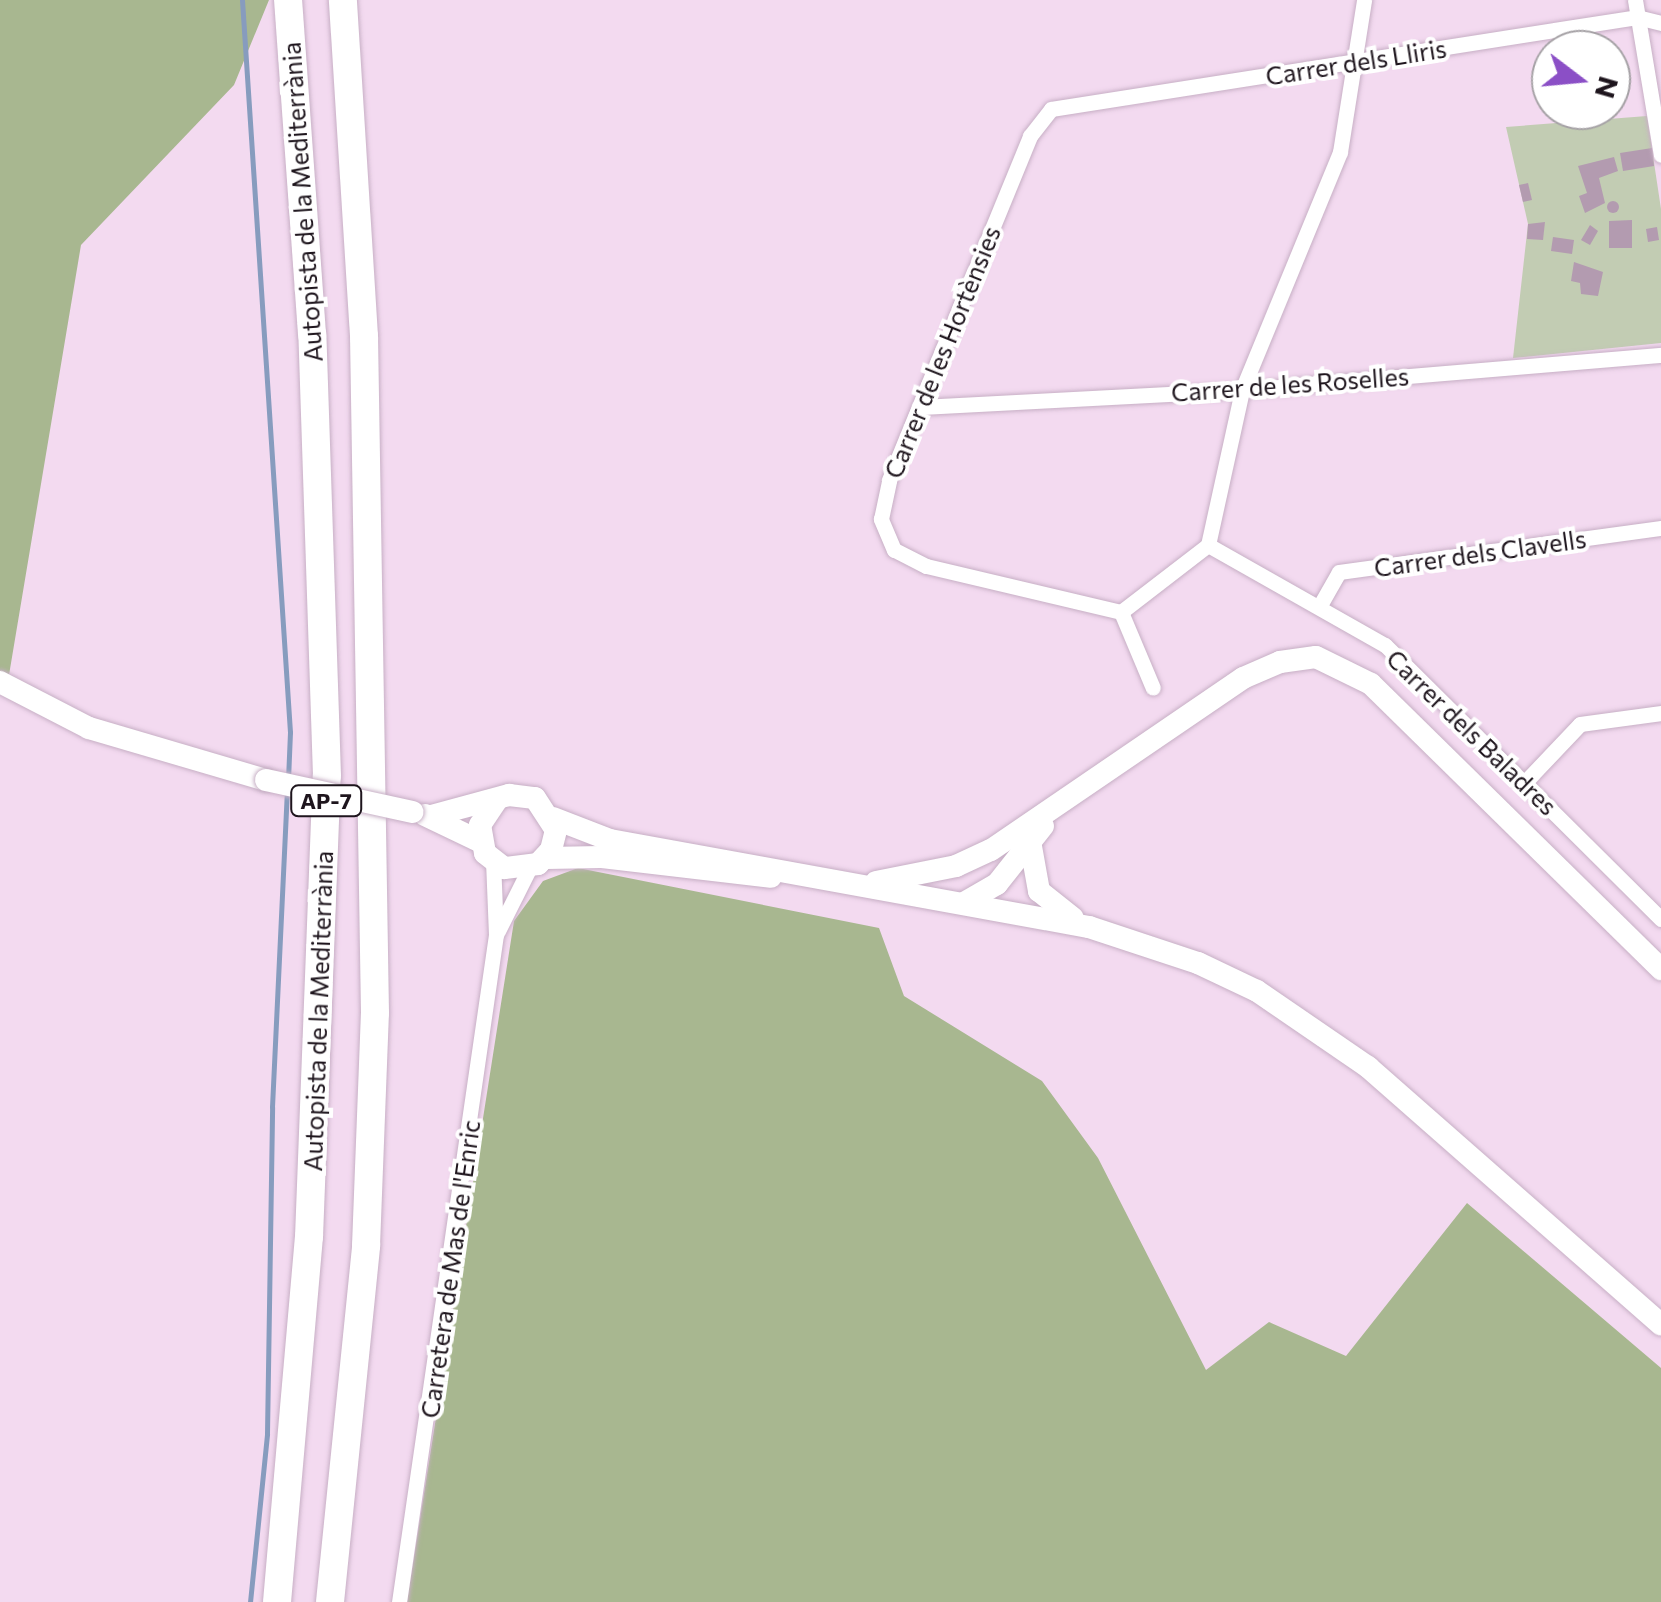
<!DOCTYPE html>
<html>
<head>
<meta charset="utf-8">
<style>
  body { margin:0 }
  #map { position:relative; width:1661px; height:1602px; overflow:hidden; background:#f3daf0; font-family:Commissioner,sans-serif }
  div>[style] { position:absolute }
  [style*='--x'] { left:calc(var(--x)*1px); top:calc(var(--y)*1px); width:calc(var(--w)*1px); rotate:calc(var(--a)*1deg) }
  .green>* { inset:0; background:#c2ccb3 }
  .forest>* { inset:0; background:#a8b790 }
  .stream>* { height:5px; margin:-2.5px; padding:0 2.5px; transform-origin:2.5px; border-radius:2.5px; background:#879cbe }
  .building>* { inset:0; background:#b39bb0 }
  .round { border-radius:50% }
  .roads { filter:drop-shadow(0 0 2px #c7afc5) drop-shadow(0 0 2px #c7afc5) }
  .street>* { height:15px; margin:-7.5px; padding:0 7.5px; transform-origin:7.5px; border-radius:7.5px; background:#fff }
  .secondary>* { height:22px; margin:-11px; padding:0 11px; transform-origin:11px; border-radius:11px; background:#fff }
  .highway>* { height:28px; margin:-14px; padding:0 14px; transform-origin:14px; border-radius:14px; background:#fff }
  .bridges { filter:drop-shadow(0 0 2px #c7afc5) drop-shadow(0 0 2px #c7afc5) }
  .secondary-bridge>* { height:22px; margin:-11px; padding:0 11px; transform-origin:11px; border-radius:11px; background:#fff }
  span { translate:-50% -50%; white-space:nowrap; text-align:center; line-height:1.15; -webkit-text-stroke:8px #fff; paint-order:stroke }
  .shield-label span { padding:2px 8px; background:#fff; border:2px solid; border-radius:8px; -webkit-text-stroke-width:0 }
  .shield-label { font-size:22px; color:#1e151d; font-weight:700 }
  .street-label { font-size:25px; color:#1e151d }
  .north { position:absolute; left:1531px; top:30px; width:100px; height:100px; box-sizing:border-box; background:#fff; border:2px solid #a5a1a5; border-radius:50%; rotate:106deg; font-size:28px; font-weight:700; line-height:40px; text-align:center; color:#1e151d }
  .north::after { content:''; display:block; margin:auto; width:35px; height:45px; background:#8b4fc6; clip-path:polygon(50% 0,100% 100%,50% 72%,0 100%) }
</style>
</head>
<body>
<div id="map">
  <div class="green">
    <i style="clip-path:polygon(1647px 116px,1661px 209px,1661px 343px,1513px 358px,1528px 224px,1506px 127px)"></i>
  </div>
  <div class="forest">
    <i style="clip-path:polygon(0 0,269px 0,234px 85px,81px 245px,7px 687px,0 679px)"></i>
    <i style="clip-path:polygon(578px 868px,879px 928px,904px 996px,1042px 1081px,1098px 1158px,1206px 1370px,1269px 1322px,1346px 1356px,1467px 1203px,1661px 1368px,1661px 1602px,407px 1602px,514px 921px,543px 881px)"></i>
  </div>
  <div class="stream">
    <i style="--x:242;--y:0;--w:734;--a:86.25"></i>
    <i style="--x:290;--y:732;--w:48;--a:92.4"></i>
    <i style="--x:250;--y:1602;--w:169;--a:-84.2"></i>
    <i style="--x:267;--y:1434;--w:327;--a:-89.1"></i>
    <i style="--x:272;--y:1107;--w:316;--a:-87.3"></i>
  </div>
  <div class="building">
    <i style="clip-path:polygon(1652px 148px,1654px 166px,1623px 171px,1620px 153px)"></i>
    <i style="clip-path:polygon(1614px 157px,1618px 171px,1599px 178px,1605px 203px,1585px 213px,1579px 196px,1587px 193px,1578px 166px)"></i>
    <i style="clip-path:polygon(1528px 183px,1532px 200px,1523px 202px,1519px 185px)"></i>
    <i class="round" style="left:1607px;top:201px;width:12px;height:12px"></i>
    <i style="clip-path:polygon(1632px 220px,1632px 248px,1609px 248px,1609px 221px)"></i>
    <i style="clip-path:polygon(1545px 222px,1543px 240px,1527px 239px,1528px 224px)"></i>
    <i style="clip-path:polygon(1590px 225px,1598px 231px,1590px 245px,1581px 240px)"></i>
    <i style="clip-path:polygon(1657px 227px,1659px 240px,1648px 242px,1646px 229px)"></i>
    <i style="clip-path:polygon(1553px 237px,1574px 240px,1572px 254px,1551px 251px)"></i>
    <i style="clip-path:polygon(1574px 262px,1603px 272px,1598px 296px,1581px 294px,1580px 283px,1571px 281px)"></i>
  </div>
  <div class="roads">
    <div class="street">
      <i style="--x:1635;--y:0;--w:157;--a:80.5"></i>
      <i style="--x:919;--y:407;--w:323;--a:-3"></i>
      <i style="--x:1242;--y:390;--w:420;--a:-4.8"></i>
      <i style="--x:1208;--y:545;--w:203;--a:29.5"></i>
      <i style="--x:1385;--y:645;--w:389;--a:44.8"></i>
      <i style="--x:1319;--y:607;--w:40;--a:-60.3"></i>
      <i style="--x:1339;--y:572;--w:325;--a:-7.8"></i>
      <i style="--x:1121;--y:612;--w:200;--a:-166.7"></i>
      <i style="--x:926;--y:566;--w:36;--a:-153"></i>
      <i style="--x:894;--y:550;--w:34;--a:-113"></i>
      <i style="--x:881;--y:519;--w:40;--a:-78"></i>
      <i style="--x:889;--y:480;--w:372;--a:-67.7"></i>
      <i style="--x:1030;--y:136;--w:34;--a:-52"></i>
      <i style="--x:1051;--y:109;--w:593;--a:-8.92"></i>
      <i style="--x:1637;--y:17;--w:25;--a:14"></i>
      <i style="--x:1121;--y:612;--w:110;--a:-37.6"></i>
      <i style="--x:1208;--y:545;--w:159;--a:-77.6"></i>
      <i style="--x:1242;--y:390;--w:257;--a:-67.6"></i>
      <i style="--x:1340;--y:152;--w:154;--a:-81"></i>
      <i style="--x:1121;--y:612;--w:82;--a:67.2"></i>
      <i style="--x:1525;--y:782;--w:80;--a:-46.5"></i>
      <i style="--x:1580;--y:724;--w:82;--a:-7.7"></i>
      <i style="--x:498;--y:931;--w:69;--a:-63.4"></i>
      <i style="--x:399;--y:1602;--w:674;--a:-81.73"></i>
      <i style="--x:496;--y:935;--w:74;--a:-92.3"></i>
    </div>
    <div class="secondary">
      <i style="--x:0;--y:682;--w:100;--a:27.3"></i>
      <i style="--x:89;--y:728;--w:184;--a:16.4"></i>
      <i style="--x:425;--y:815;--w:62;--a:25.7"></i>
      <i style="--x:431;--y:816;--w:81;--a:-15.1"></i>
      <i style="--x:509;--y:795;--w:26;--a:7"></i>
      <i style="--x:535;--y:798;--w:38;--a:57"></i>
      <i style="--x:556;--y:830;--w:21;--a:104"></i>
      <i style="--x:551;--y:850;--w:19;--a:133"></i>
      <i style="--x:538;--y:864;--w:34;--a:173"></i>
      <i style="--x:504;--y:868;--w:24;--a:-142"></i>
      <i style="--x:485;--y:853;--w:28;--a:-100"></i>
      <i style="--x:480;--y:825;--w:29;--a:-56"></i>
      <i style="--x:553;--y:818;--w:61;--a:21.1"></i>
      <i style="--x:610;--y:840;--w:487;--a:10.3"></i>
      <i style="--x:1089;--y:927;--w:115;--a:18.3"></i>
      <i style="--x:1198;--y:963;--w:65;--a:25.4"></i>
      <i style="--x:1257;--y:991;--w:135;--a:34.4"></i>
      <i style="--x:1368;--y:1067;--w:390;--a:41.3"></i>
      <i style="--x:1030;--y:841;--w:51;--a:79.8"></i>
      <i style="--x:1039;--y:891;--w:43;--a:38.5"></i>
      <i style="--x:546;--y:858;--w:56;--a:-1"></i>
      <i style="--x:602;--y:857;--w:170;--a:6.7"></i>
      <i style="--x:876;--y:882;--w:82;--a:-11.3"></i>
      <i style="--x:956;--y:866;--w:38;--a:-25"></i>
      <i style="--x:991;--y:850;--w:305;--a:-34.3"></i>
      <i style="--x:1243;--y:678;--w:40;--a:-23.4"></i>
      <i style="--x:1280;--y:662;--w:36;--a:-8"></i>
      <i style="--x:1316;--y:657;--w:61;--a:26.1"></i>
      <i style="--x:1371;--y:684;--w:407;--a:44.5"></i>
      <i style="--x:964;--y:903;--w:38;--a:-30"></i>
      <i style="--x:997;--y:884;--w:74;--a:-51.6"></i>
    </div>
    <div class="highway">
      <i style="--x:277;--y:1602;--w:366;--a:-85"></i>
      <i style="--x:309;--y:1237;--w:461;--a:-87.8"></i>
      <i style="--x:327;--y:776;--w:442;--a:-91.9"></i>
      <i style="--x:312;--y:334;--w:335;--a:-94.1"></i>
      <i style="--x:330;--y:1602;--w:358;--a:-84.2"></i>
      <i style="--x:366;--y:1246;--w:233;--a:-87.8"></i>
      <i style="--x:375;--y:1013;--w:677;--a:-90.93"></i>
      <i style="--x:364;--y:336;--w:337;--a:-93.6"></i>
    </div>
  </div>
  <div class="bridges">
    <div class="secondary-bridge">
      <i style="--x:266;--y:780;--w:150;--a:12.3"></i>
    </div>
  </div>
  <div class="shield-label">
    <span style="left:326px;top:801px">AP-7</span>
  </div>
  <div class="street-label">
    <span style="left:1356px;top:62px;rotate:-9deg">Carrer dels Lliris</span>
    <span style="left:302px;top:202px;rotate:-94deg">Autopista de la Mediterrània</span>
    <span style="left:942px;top:352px;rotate:-68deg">Carrer de les Hortènsies</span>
    <span style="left:1290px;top:384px;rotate:-4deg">Carrer de les Roselles</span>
    <span style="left:1480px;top:553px;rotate:-8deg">Carrer dels Clavells</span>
    <span style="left:1472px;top:732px;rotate:44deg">Carrer dels Baladres</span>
    <span style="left:318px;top:1011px;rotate:-88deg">Autopista de la Mediterrània</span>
    <span style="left:450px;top:1269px;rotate:-82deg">Carretera de Mas de l'Enric</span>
  </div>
  <div class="north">N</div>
</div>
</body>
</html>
